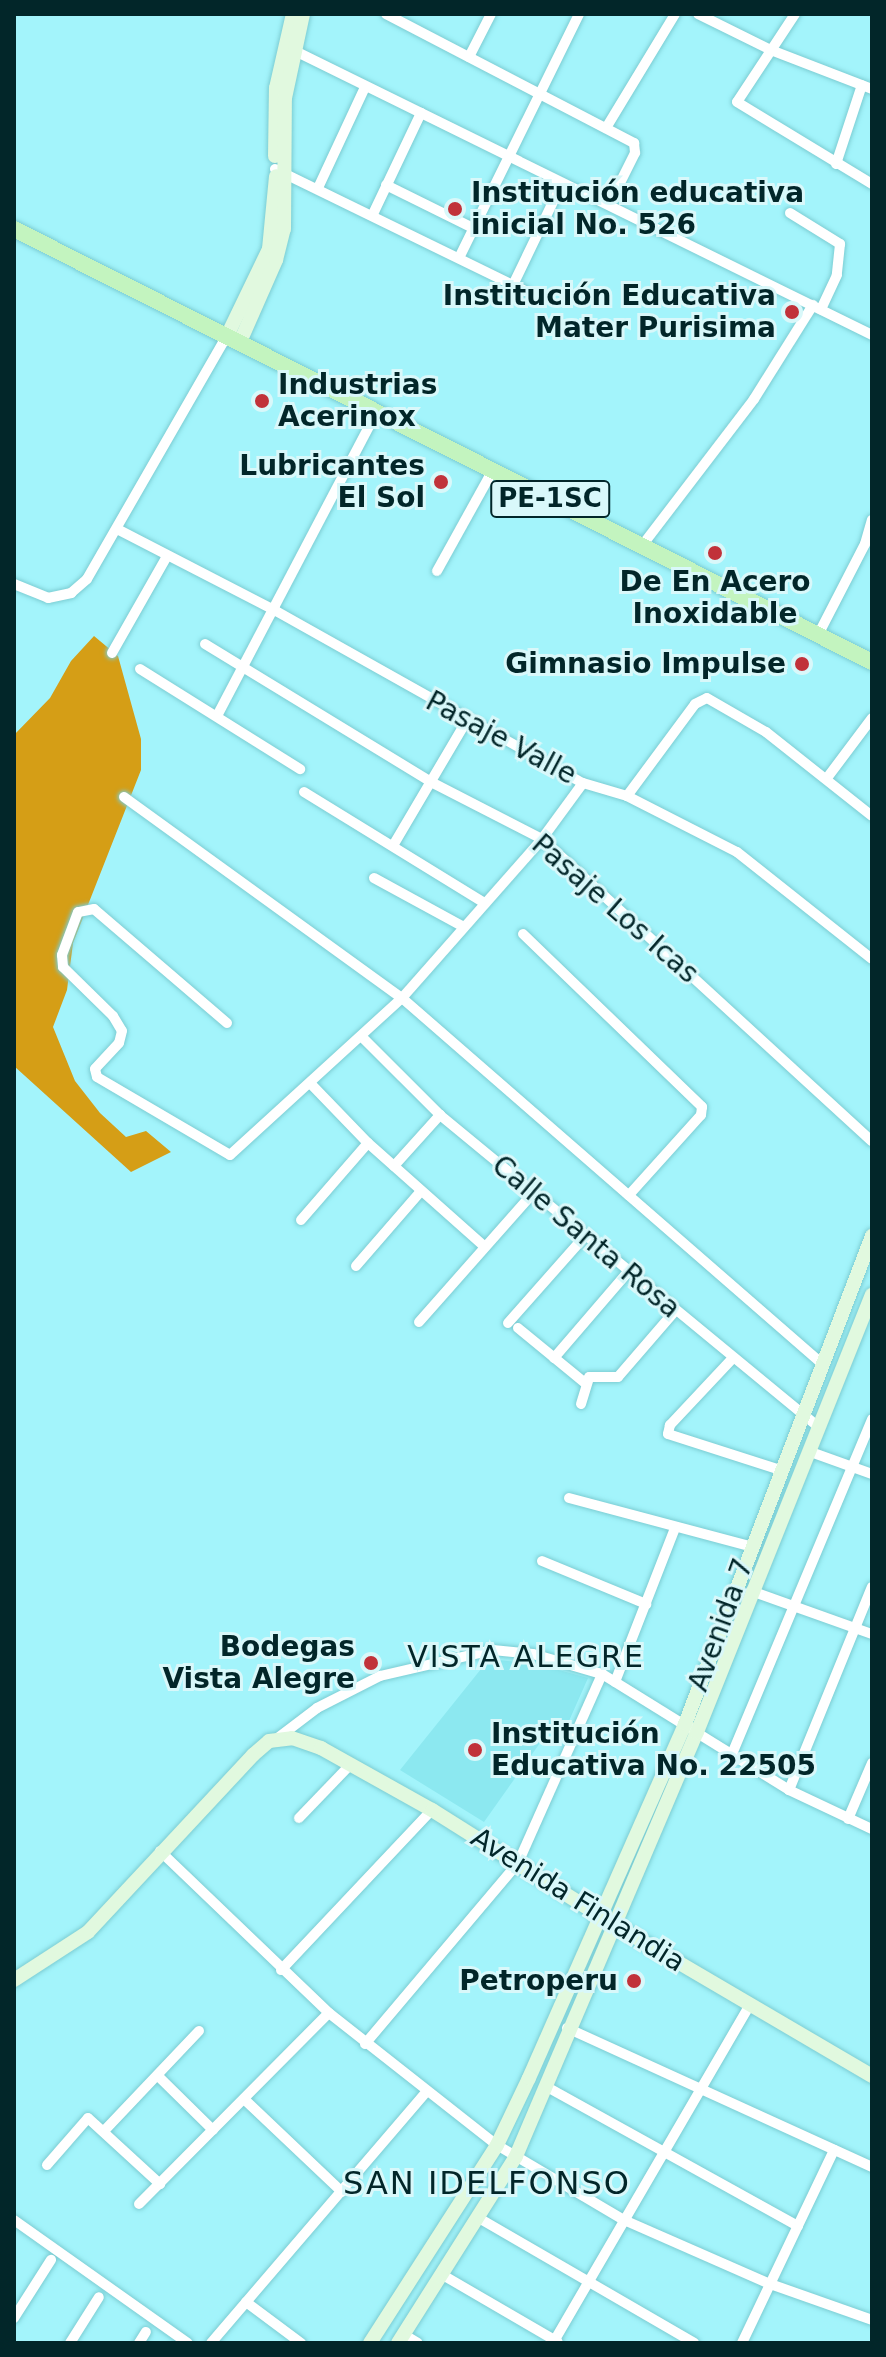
<!DOCTYPE html>
<html>
<head>
<meta charset="utf-8">
<style>
  body { margin:0 }
  #map { position:relative; width:886px; height:2357px; overflow:hidden; background:#a3f4fb; font-family:"DejaVu Sans",sans-serif }
  div>[style] { position:absolute }
  [style*='--x'] { left:calc(var(--x)*1px); top:calc(var(--y)*1px); width:calc(var(--w)*1px); rotate:calc(var(--a)*1deg) }
  .built>* { inset:0; background:#8ce8f0 }
  .forest>* { inset:0; background:#d59e16 }
  .roads { filter:drop-shadow(0 0 2px #7ccdd3) drop-shadow(0 0 2px #7ccdd3) }
  .street>* { height:10px; margin:-5px; padding:0 5px; transform-origin:5px; border-radius:5px; background:#fff }
  .secondary>* { height:14px; margin:-7px; padding:0 7px; transform-origin:7px; border-radius:7px; background:#e1f9df }
  .primary>* { height:16px; margin:-8px; padding:0 8px; transform-origin:8px; border-radius:8px; background:#c3f4bf }
  .dots>* { width:22px; height:22px; translate:-50% -50%; box-sizing:border-box; border:4px solid #d9f8fa; border-radius:50% }
  span { translate:-50% -50%; white-space:nowrap; text-align:center; line-height:1.15; -webkit-text-stroke:6px #d9f8fa; paint-order:stroke }
  .shield-label span { padding:2px 6px; background:#d9f8fa; border:2px solid; border-radius:6px; -webkit-text-stroke-width:0 }
  .shield-label { font-size:26px; color:#022629; font-weight:700 }
  .poi-label { font-size:28px; color:#022629; font-weight:700 }
  .left { translate:0 -50%; text-align:left }
  .right { translate:-100% -50%; text-align:right }
  .street-label { font-size:28px; color:#022629 }
  .neighbourhood-label { font-size:30px; color:#022629; letter-spacing:2px }
  .quarter-label { font-size:32px; color:#022629; letter-spacing:2px }
  .frame { position:absolute; inset:0; border:16px solid #022629; pointer-events:none }
</style>
</head>
<body>
<div id="map">
  <div class="built">
    <i style="clip-path:polygon(489px 1659px,537px 1664px,588px 1678px,565px 1730px,552px 1726px,484px 1822px,400px 1770px)"></i>
  </div>
  <div class="forest">
    <i style="clip-path:polygon(94px 636px,118px 656px,141px 739px,141px 770px,73px 943px,67px 990px,53px 1027px,75px 1081px,100px 1113px,126px 1137px,146px 1131px,171px 1152px,131px 1172px,14px 1066px,14px 735px,50px 698px,71px 661px)"></i>
  </div>
  <div class="roads">
    <div class="street">
      <i style="--x:386;--y:14;--w:280;--a:27.5"></i>
      <i style="--x:634;--y:143;--w:10;--a:84"></i>
      <i style="--x:635;--y:153;--w:58;--a:116.6"></i>
      <i style="--x:698;--y:14;--w:81;--a:26.3"></i>
      <i style="--x:771;--y:50;--w:108;--a:21.1"></i>
      <i style="--x:795;--y:14;--w:105;--a:123.4"></i>
      <i style="--x:737;--y:102;--w:158;--a:31.3"></i>
      <i style="--x:289;--y:48;--w:650;--a:26.21"></i>
      <i style="--x:469;--y:57;--w:48;--a:-62.9"></i>
      <i style="--x:606;--y:128;--w:133;--a:-58.8"></i>
      <i style="--x:836;--y:164;--w:83;--a:-71.8"></i>
      <i style="--x:275;--y:169;--w:278;--a:26"></i>
      <i style="--x:386;--y:185;--w:97;--a:26.3"></i>
      <i style="--x:318;--y:188;--w:111;--a:-65"></i>
      <i style="--x:790;--y:213;--w:59;--a:31.8"></i>
      <i style="--x:840;--y:244;--w:31;--a:96"></i>
      <i style="--x:837;--y:275;--w:38;--a:115"></i>
      <i style="--x:373;--y:214;--w:112;--a:-64.6"></i>
      <i style="--x:459;--y:258;--w:272;--a:-63.8"></i>
      <i style="--x:513;--y:285;--w:113;--a:-64.3"></i>
      <i style="--x:119;--y:530;--w:177;--a:27.3"></i>
      <i style="--x:276;--y:611;--w:352;--a:29.3"></i>
      <i style="--x:583;--y:783;--w:46;--a:16.5"></i>
      <i style="--x:627;--y:796;--w:123;--a:27"></i>
      <i style="--x:737;--y:852;--w:172;--a:38.4"></i>
      <i style="--x:641;--y:547;--w:186;--a:-52.6"></i>
      <i style="--x:754;--y:399;--w:111;--a:-57.9"></i>
      <i style="--x:437;--y:571;--w:115;--a:-61"></i>
      <i style="--x:14;--y:584;--w:37;--a:22"></i>
      <i style="--x:48;--y:598;--w:24;--a:-12"></i>
      <i style="--x:71;--y:593;--w:21;--a:-41"></i>
      <i style="--x:87;--y:579;--w:280;--a:-60.1"></i>
      <i style="--x:818;--y:635;--w:102;--a:-62.7"></i>
      <i style="--x:865;--y:544;--w:25;--a:-74"></i>
      <i style="--x:205;--y:644;--w:265;--a:31.4"></i>
      <i style="--x:431;--y:782;--w:125;--a:27.2"></i>
      <i style="--x:542;--y:839;--w:447;--a:42.5"></i>
      <i style="--x:112;--y:653;--w:112;--a:-60.4"></i>
      <i style="--x:140;--y:669;--w:189;--a:32"></i>
      <i style="--x:217;--y:716;--w:344;--a:-62.3"></i>
      <i style="--x:827;--y:778;--w:75;--a:-53.1"></i>
      <i style="--x:304;--y:792;--w:210;--a:31.6"></i>
      <i style="--x:627;--y:796;--w:114;--a:-53.5"></i>
      <i style="--x:695;--y:704;--w:13;--a:-27"></i>
      <i style="--x:707;--y:698;--w:68;--a:30"></i>
      <i style="--x:766;--y:732;--w:135;--a:38.4"></i>
      <i style="--x:124;--y:797;--w:343;--a:35.9"></i>
      <i style="--x:402;--y:998;--w:554;--a:41.05"></i>
      <i style="--x:394;--y:844;--w:144;--a:-59.5"></i>
      <i style="--x:374;--y:878;--w:100;--a:28.6"></i>
      <i style="--x:523;--y:934;--w:249;--a:44"></i>
      <i style="--x:702;--y:1107;--w:8;--a:97"></i>
      <i style="--x:701;--y:1115;--w:108;--a:132"></i>
      <i style="--x:227;--y:1023;--w:175;--a:-139.4"></i>
      <i style="--x:94;--y:909;--w:16;--a:169"></i>
      <i style="--x:78;--y:912;--w:46;--a:110.4"></i>
      <i style="--x:62;--y:955;--w:12;--a:85"></i>
      <i style="--x:63;--y:967;--w:70;--a:44.4"></i>
      <i style="--x:113;--y:1016;--w:17;--a:59"></i>
      <i style="--x:122;--y:1031;--w:12;--a:104"></i>
      <i style="--x:119;--y:1043;--w:35;--a:133"></i>
      <i style="--x:95;--y:1069;--w:8;--a:76"></i>
      <i style="--x:97;--y:1077;--w:154;--a:30.4"></i>
      <i style="--x:230;--y:1155;--w:233;--a:-42.4"></i>
      <i style="--x:402;--y:998;--w:212;--a:-48.6"></i>
      <i style="--x:542;--y:839;--w:69;--a:-53.8"></i>
      <i style="--x:363;--y:1038;--w:109;--a:45"></i>
      <i style="--x:440;--y:1115;--w:490;--a:39.5"></i>
      <i style="--x:310;--y:1083;--w:83;--a:46"></i>
      <i style="--x:368;--y:1143;--w:155;--a:41.6"></i>
      <i style="--x:394;--y:1166;--w:69;--a:-48"></i>
      <i style="--x:301;--y:1220;--w:102;--a:-49"></i>
      <i style="--x:356;--y:1266;--w:99;--a:-49.1"></i>
      <i style="--x:419;--y:1322;--w:172;--a:-48.5"></i>
      <i style="--x:508;--y:1323;--w:116;--a:-48.5"></i>
      <i style="--x:518;--y:1328;--w:87;--a:39.4"></i>
      <i style="--x:554;--y:1358;--w:113;--a:-49.3"></i>
      <i style="--x:732;--y:1359;--w:91;--a:133.2"></i>
      <i style="--x:670;--y:1425;--w:9;--a:103"></i>
      <i style="--x:668;--y:1434;--w:118;--a:17.8"></i>
      <i style="--x:581;--y:1404;--w:28;--a:-73"></i>
      <i style="--x:589;--y:1377;--w:29;--a:0"></i>
      <i style="--x:618;--y:1377;--w:87;--a:-49.2"></i>
      <i style="--x:808;--y:1451;--w:68;--a:19.8"></i>
      <i style="--x:569;--y:1498;--w:187;--a:14.9"></i>
      <i style="--x:542;--y:1561;--w:113;--a:22.5"></i>
      <i style="--x:751;--y:1591;--w:128;--a:19.6"></i>
      <i style="--x:615;--y:1682;--w:165;--a:-68.7"></i>
      <i style="--x:279;--y:1737;--w:48;--a:-37.3"></i>
      <i style="--x:317;--y:1708;--w:71;--a:-26.9"></i>
      <i style="--x:380;--y:1676;--w:116;--a:-13"></i>
      <i style="--x:493;--y:1650;--w:40;--a:5.7"></i>
      <i style="--x:533;--y:1654;--w:72;--a:16.2"></i>
      <i style="--x:602;--y:1674;--w:220;--a:31.8"></i>
      <i style="--x:789;--y:1790;--w:92;--a:25.2"></i>
      <i style="--x:732;--y:1754;--w:363;--a:-67.3"></i>
      <i style="--x:789;--y:1790;--w:219;--a:-67.8"></i>
      <i style="--x:299;--y:1818;--w:75;--a:-46.1"></i>
      <i style="--x:848;--y:1819;--w:61;--a:-66.8"></i>
      <i style="--x:160;--y:1851;--w:234;--a:43.8"></i>
      <i style="--x:329;--y:2013;--w:214;--a:38.2"></i>
      <i style="--x:497;--y:2145;--w:147;--a:30.6"></i>
      <i style="--x:624;--y:2220;--w:159;--a:23.7"></i>
      <i style="--x:770;--y:2284;--w:108;--a:19.4"></i>
      <i style="--x:281;--y:1970;--w:220;--a:-46.7"></i>
      <i style="--x:567;--y:2028;--w:335;--a:24.5"></i>
      <i style="--x:365;--y:2044;--w:237;--a:-49.8"></i>
      <i style="--x:518;--y:1863;--w:207;--a:-66"></i>
      <i style="--x:158;--y:2076;--w:77;--a:44.5"></i>
      <i style="--x:547;--y:2087;--w:287;--a:29"></i>
      <i style="--x:244;--y:2099;--w:135;--a:43.5"></i>
      <i style="--x:104;--y:2131;--w:138;--a:-46.5"></i>
      <i style="--x:47;--y:2165;--w:62;--a:-48.9"></i>
      <i style="--x:88;--y:2118;--w:98;--a:42.5"></i>
      <i style="--x:139;--y:2204;--w:269;--a:-45.2"></i>
      <i style="--x:477;--y:2217;--w:251;--a:30.1"></i>
      <i style="--x:14;--y:2220;--w:213;--a:35.3"></i>
      <i style="--x:441;--y:2274;--w:135;--a:30.2"></i>
      <i style="--x:246;--y:2302;--w:69;--a:36.7"></i>
      <i style="--x:14;--y:2318;--w:69;--a:-57.5"></i>
      <i style="--x:403;--y:2334;--w:17;--a:31"></i>
      <i style="--x:70;--y:2343;--w:54;--a:-57.8"></i>
      <i style="--x:139;--y:2343;--w:13;--a:-58"></i>
      <i style="--x:211;--y:2343;--w:330;--a:-49.4"></i>
      <i style="--x:553;--y:2343;--w:390;--a:-59.8"></i>
      <i style="--x:742;--y:2343;--w:214;--a:-64.5"></i>
    </div>
    <div class="secondary">
      <i style="--x:275;--y:156;--w:68;--a:-89.2"></i>
      <i style="--x:276;--y:88;--w:76;--a:-77.1"></i>
      <i style="--x:227;--y:336;--w:97;--a:-64.2"></i>
      <i style="--x:269;--y:249;--w:73;--a:-84.5"></i>
      <i style="--x:240;--y:342;--w:90;--a:-66.3"></i>
      <i style="--x:276;--y:260;--w:32;--a:-76"></i>
      <i style="--x:284;--y:229;--w:131;--a:-89.6"></i>
      <i style="--x:285;--y:98;--w:86;--a:-77.9"></i>
      <i style="--x:14;--y:1980;--w:88;--a:-33"></i>
      <i style="--x:88;--y:1932;--w:242;--a:-47"></i>
      <i style="--x:253;--y:1755;--w:21;--a:-41"></i>
      <i style="--x:269;--y:1741;--w:23;--a:-7"></i>
      <i style="--x:292;--y:1738;--w:31;--a:19"></i>
      <i style="--x:321;--y:1748;--w:127;--a:29.2"></i>
      <i style="--x:432;--y:1810;--w:214;--a:32.2"></i>
      <i style="--x:613;--y:1924;--w:300;--a:30.4"></i>
      <i style="--x:370;--y:2343;--w:235;--a:-57.3"></i>
      <i style="--x:497;--y:2145;--w:74;--a:-64.5"></i>
      <i style="--x:529;--y:2078;--w:387;--a:-66.2"></i>
      <i style="--x:685;--y:1724;--w:523;--a:-69.03"></i>
      <i style="--x:398;--y:2343;--w:221;--a:-57.7"></i>
      <i style="--x:516;--y:2156;--w:461;--a:-66.9"></i>
      <i style="--x:697;--y:1732;--w:471;--a:-68.2"></i>
    </div>
    <div class="primary">
      <i style="--x:14;--y:229;--w:961;--a:26.78"></i>
    </div>
  </div>
  <div class="dots">
    <i style="left:455px;top:209px;background:#c1323a"></i>
    <i style="left:792px;top:312px;background:#c1323a"></i>
    <i style="left:262px;top:401px;background:#c1323a"></i>
    <i style="left:441px;top:482px;background:#c1323a"></i>
    <i style="left:715px;top:553px;background:#c1323a"></i>
    <i style="left:802px;top:664px;background:#c1323a"></i>
    <i style="left:371px;top:1663px;background:#c1323a"></i>
    <i style="left:475px;top:1750px;background:#c1323a"></i>
    <i style="left:634px;top:1981px;background:#c1323a"></i>
  </div>
  <div class="shield-label">
    <span style="left:550px;top:499px">PE-1SC</span>
  </div>
  <div class="poi-label">
    <span class="left" style="left:471px;top:209px">Institución educativa<br>inicial No. 526</span>
    <span class="right" style="left:776px;top:312px">Institución Educativa<br>Mater Purisima</span>
    <span class="left" style="left:278px;top:401px">Industrias<br>Acerinox</span>
    <span class="right" style="left:425px;top:482px">Lubricantes<br>El Sol</span>
    <span style="left:715px;top:598px">De En Acero<br>Inoxidable</span>
    <span class="right" style="left:786px;top:664px">Gimnasio Impulse</span>
    <span class="right" style="left:355px;top:1663px">Bodegas<br>Vista Alegre</span>
    <span class="left" style="left:491px;top:1750px">Institución<br>Educativa No. 22505</span>
    <span class="right" style="left:618px;top:1981px">Petroperu</span>
  </div>
  <div class="street-label">
    <span style="left:501px;top:738px;rotate:28deg">Pasaje Valle</span>
    <span style="left:615px;top:909px;rotate:41deg">Pasaje Los Icas</span>
    <span style="left:586px;top:1237px;rotate:40deg">Calle Santa Rosa</span>
    <span style="left:721px;top:1625px;rotate:-70deg">Avenida 7</span>
    <span style="left:578px;top:1900px;rotate:32deg">Avenida Finlandia</span>
  </div>
  <div class="neighbourhood-label">
    <span style="left:526px;top:1657px">VISTA ALEGRE</span>
  </div>
  <div class="quarter-label">
    <span style="left:487px;top:2183px">SAN IDELFONSO</span>
  </div>
  <div class="frame"></div>
</div>
</body>
</html>
